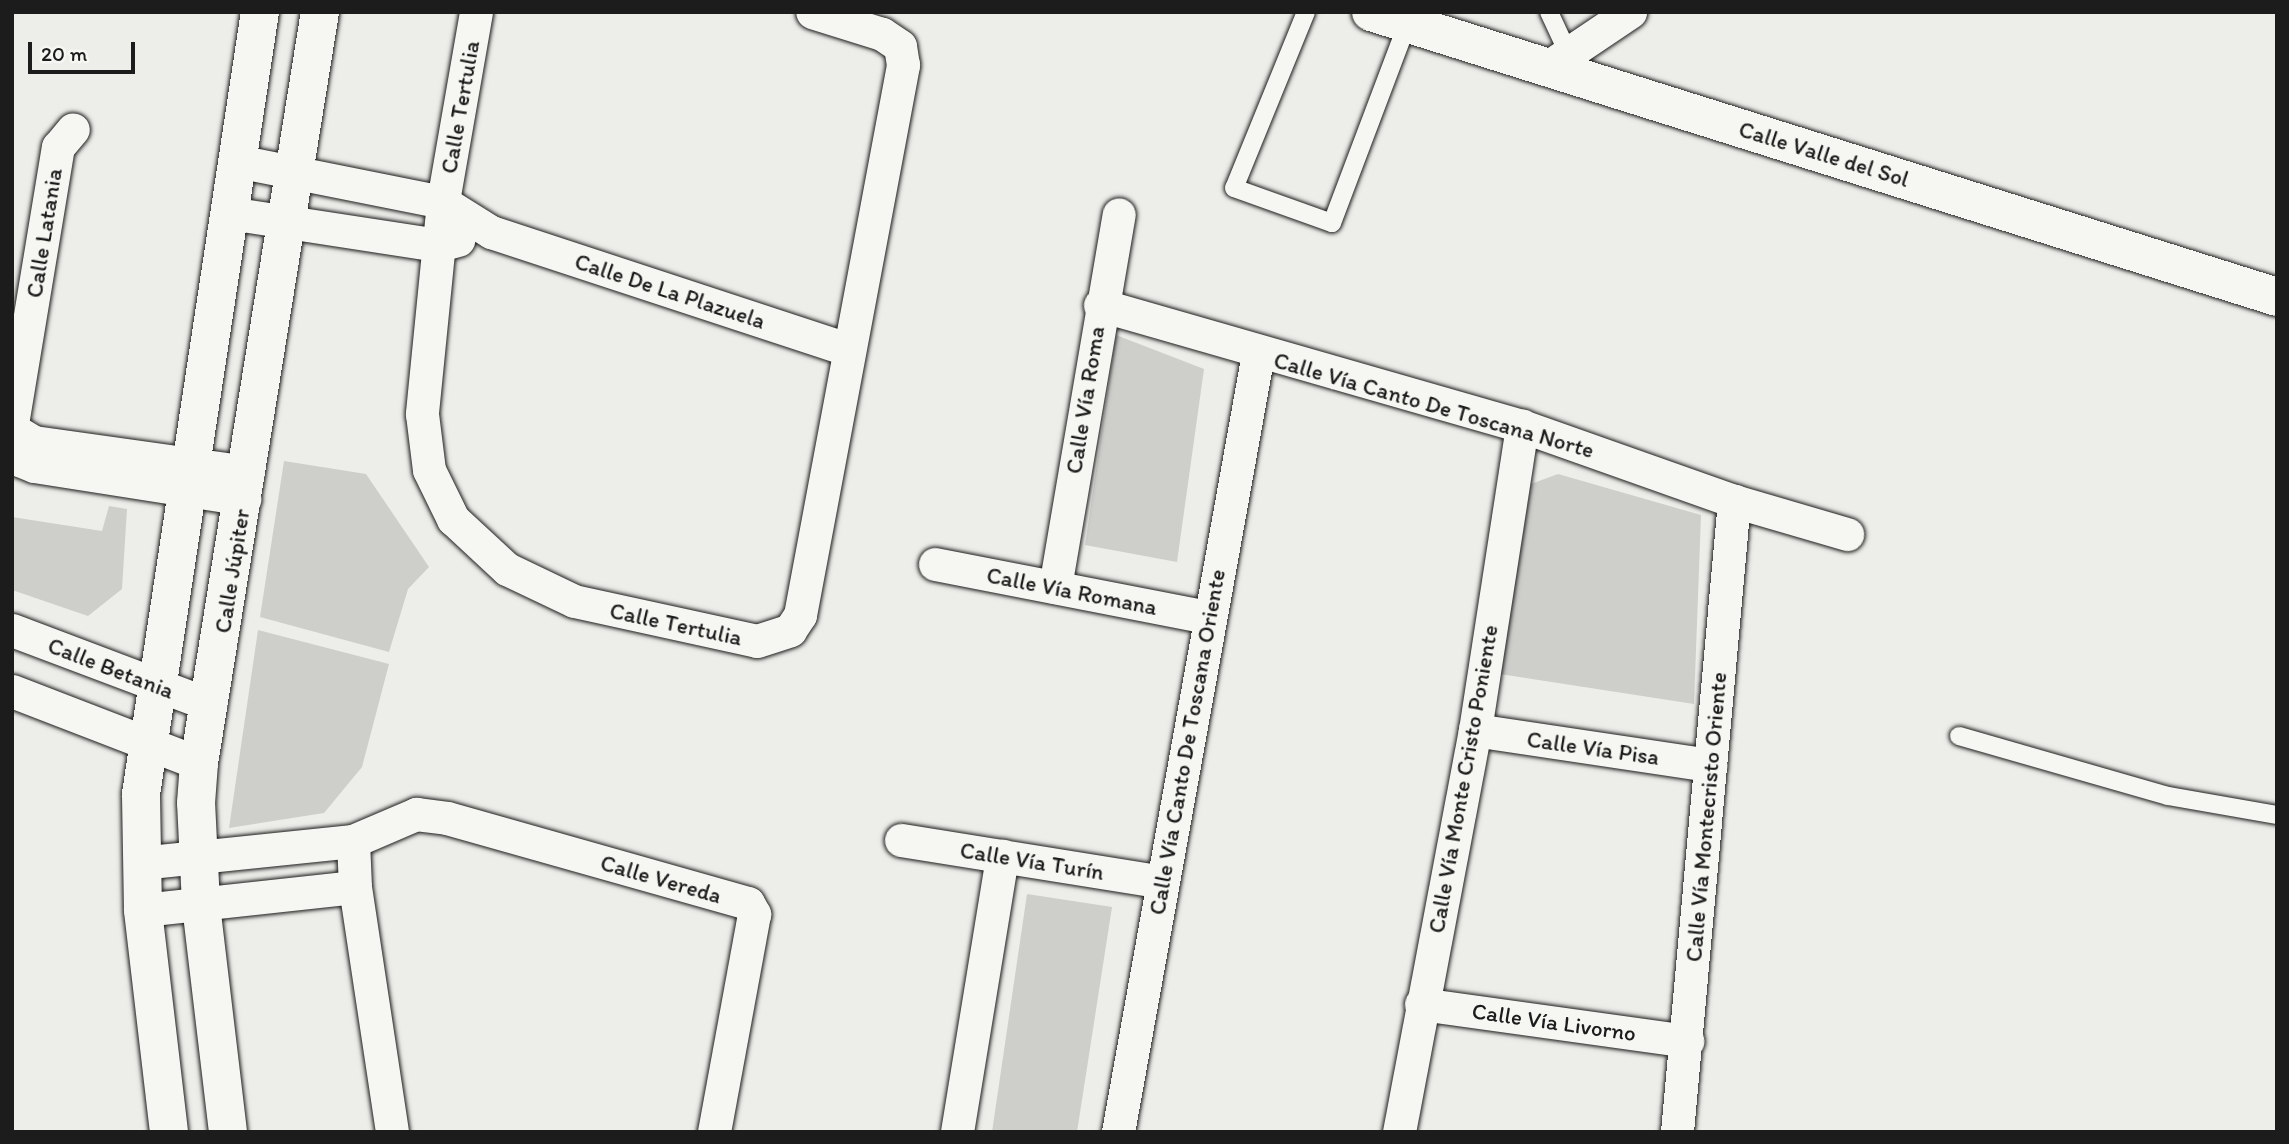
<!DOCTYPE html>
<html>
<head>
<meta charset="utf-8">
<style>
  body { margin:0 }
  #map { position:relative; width:2289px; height:1144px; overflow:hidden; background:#edede9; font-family:Itim,sans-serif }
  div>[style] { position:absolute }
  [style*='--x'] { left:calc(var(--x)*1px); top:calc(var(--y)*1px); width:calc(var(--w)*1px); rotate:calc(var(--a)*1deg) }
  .green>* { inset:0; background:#cececb }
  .roads { filter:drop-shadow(0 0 2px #1c1c1c) drop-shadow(0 0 2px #1c1c1c) }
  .service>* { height:18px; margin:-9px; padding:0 9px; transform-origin:9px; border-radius:9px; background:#f6f6f2 }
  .minor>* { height:33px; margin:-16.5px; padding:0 16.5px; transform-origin:16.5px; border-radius:16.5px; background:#f6f6f2 }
  .tertiary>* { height:38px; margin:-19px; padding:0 19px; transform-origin:19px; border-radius:19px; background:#f6f6f2 }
  .secondary>* { height:38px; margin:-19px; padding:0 19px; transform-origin:19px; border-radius:19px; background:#f6f6f2 }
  span { translate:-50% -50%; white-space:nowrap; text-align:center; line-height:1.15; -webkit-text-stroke:6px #f6f6f2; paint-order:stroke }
  .street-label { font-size:23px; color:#1c1c1c }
  .frame { position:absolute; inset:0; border:14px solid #1c1c1c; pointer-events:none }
  .scale { position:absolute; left:28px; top:42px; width:107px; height:32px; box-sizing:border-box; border:4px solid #1c1c1c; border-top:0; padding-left:9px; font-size:21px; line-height:24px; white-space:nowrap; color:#1c1c1c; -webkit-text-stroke:5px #f6f6f2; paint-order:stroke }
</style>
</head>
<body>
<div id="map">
  <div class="green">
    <i style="clip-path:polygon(1116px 335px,1204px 369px,1177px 562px,1085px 545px)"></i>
    <i style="clip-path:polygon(284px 461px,366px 474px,429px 567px,408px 589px,389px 652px,260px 617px)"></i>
    <i style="clip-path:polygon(1558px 474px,1701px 515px,1694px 704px,1500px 674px,1531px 484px)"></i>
    <i style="clip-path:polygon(109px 506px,127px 509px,122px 589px,88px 616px,12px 590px,12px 517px,102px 531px)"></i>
    <i style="clip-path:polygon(258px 630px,389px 664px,362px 767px,324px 813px,229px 828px)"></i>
    <i style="clip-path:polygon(1027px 894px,1112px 907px,1077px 1132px,992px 1132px)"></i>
  </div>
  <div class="roads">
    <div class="service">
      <i style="--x:1306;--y:12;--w:190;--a:112.2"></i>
      <i style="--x:1234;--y:188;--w:104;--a:19.7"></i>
      <i style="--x:1332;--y:223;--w:213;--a:-69.3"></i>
      <i style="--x:1549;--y:12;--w:45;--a:65.1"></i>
      <i style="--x:1959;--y:736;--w:217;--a:16"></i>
      <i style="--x:2168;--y:796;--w:111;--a:9.9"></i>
    </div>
    <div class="minor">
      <i style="--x:476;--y:12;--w:193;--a:99.9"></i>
      <i style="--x:443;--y:202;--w:213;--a:95.7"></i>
      <i style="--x:422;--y:414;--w:56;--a:82.9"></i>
      <i style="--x:429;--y:470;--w:55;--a:63.9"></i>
      <i style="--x:453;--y:519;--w:74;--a:42.8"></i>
      <i style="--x:507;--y:569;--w:74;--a:25.5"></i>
      <i style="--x:574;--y:601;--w:187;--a:12.3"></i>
      <i style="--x:757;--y:641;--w:35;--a:-18"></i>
      <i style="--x:790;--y:630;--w:18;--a:-56"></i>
      <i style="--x:800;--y:615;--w:560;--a:-79.39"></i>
      <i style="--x:903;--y:65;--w:19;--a:-99"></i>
      <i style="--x:900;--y:46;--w:22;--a:-146"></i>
      <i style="--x:882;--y:34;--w:73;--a:-162.6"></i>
      <i style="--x:1548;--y:67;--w:99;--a:-33.9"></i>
      <i style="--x:237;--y:161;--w:210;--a:11.3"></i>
      <i style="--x:443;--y:202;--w:57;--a:32"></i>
      <i style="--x:491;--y:232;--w:377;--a:18.2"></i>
      <i style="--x:229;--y:213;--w:212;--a:8.7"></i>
      <i style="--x:439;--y:245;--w:20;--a:-15"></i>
      <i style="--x:1100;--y:305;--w:439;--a:16"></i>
      <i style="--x:1522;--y:426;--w:225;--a:19.5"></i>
      <i style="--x:1734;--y:501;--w:118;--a:16.3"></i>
      <i style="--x:12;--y:424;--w:281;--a:-80.6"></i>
      <i style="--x:58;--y:147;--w:23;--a:-50"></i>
      <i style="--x:12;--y:429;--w:26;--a:31"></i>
      <i style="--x:34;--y:442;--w:216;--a:8"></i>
      <i style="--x:12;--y:450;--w:12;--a:55"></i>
      <i style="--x:19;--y:460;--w:16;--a:22"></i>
      <i style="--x:34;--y:466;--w:213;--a:8.9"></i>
      <i style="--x:935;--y:564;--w:278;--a:11"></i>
      <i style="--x:1055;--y:587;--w:378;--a:-80.3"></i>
      <i style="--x:12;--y:630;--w:212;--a:20.7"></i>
      <i style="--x:12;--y:691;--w:200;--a:21.1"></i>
      <i style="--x:1475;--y:730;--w:238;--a:8.5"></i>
      <i style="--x:901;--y:840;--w:265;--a:9.1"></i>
      <i style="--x:353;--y:841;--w:46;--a:87.5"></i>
      <i style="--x:355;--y:887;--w:248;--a:81.4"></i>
      <i style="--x:140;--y:863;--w:214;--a:-5.9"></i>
      <i style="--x:353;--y:841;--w:69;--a:-23.2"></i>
      <i style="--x:416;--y:814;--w:31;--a:7"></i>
      <i style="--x:447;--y:818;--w:313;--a:15.8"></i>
      <i style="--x:748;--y:903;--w:13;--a:61"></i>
      <i style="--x:754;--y:914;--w:222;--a:100.4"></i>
      <i style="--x:143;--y:910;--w:213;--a:-6.2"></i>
      <i style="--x:1421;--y:1004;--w:269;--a:7.9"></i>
      <i style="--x:957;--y:1132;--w:280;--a:-80.7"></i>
      <i style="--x:1118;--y:1132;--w:791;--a:-79.81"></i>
      <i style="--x:1399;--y:1132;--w:409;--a:-79.3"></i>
      <i style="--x:1475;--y:730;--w:308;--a:-81.2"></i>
      <i style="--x:1677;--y:1132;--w:634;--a:-84.84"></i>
    </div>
    <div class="tertiary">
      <i style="--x:1371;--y:12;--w:950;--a:17.46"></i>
    </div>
    <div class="secondary">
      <i style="--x:169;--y:1132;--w:224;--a:-96.7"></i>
      <i style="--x:143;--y:910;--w:116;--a:-91"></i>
      <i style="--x:141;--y:794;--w:791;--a:-81.35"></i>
      <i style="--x:228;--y:1132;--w:230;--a:-96.8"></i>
      <i style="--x:201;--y:904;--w:101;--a:-92.8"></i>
      <i style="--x:196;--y:803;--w:40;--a:-85.7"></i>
      <i style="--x:199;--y:763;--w:761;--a:-80.85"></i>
    </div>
  </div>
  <div class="street-label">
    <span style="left:460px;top:107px;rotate:-80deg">Calle Tertulia</span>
    <span style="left:1824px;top:154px;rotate:17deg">Calle Valle del Sol</span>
    <span style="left:44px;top:233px;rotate:-81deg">Calle Latania</span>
    <span style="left:670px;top:291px;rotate:18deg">Calle De La Plazuela</span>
    <span style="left:1085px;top:400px;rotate:-81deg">Calle Vía Roma</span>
    <span style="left:1434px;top:405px;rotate:16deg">Calle Vía Canto De Toscana Norte</span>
    <span style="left:232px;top:571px;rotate:-81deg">Calle Júpiter</span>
    <span style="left:1072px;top:591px;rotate:11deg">Calle Vía Romana</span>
    <span style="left:676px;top:624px;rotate:12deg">Calle Tertulia</span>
    <span style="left:111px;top:668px;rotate:21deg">Calle Betania</span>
    <span style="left:1187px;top:742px;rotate:-80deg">Calle Vía Canto De Toscana Oriente</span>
    <span style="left:1593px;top:748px;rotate:8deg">Calle Vía Pisa</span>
    <span style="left:1463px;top:779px;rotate:-80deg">Calle Vía Monte Cristo Poniente</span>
    <span style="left:1706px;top:817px;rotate:-85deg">Calle Vía Montecristo Oriente</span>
    <span style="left:1032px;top:861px;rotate:9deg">Calle Vía Turín</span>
    <span style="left:661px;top:879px;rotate:16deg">Calle Vereda</span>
    <span style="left:1554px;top:1022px;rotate:8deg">Calle Vía Livorno</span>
  </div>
  <div class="frame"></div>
  <div class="scale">20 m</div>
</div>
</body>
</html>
